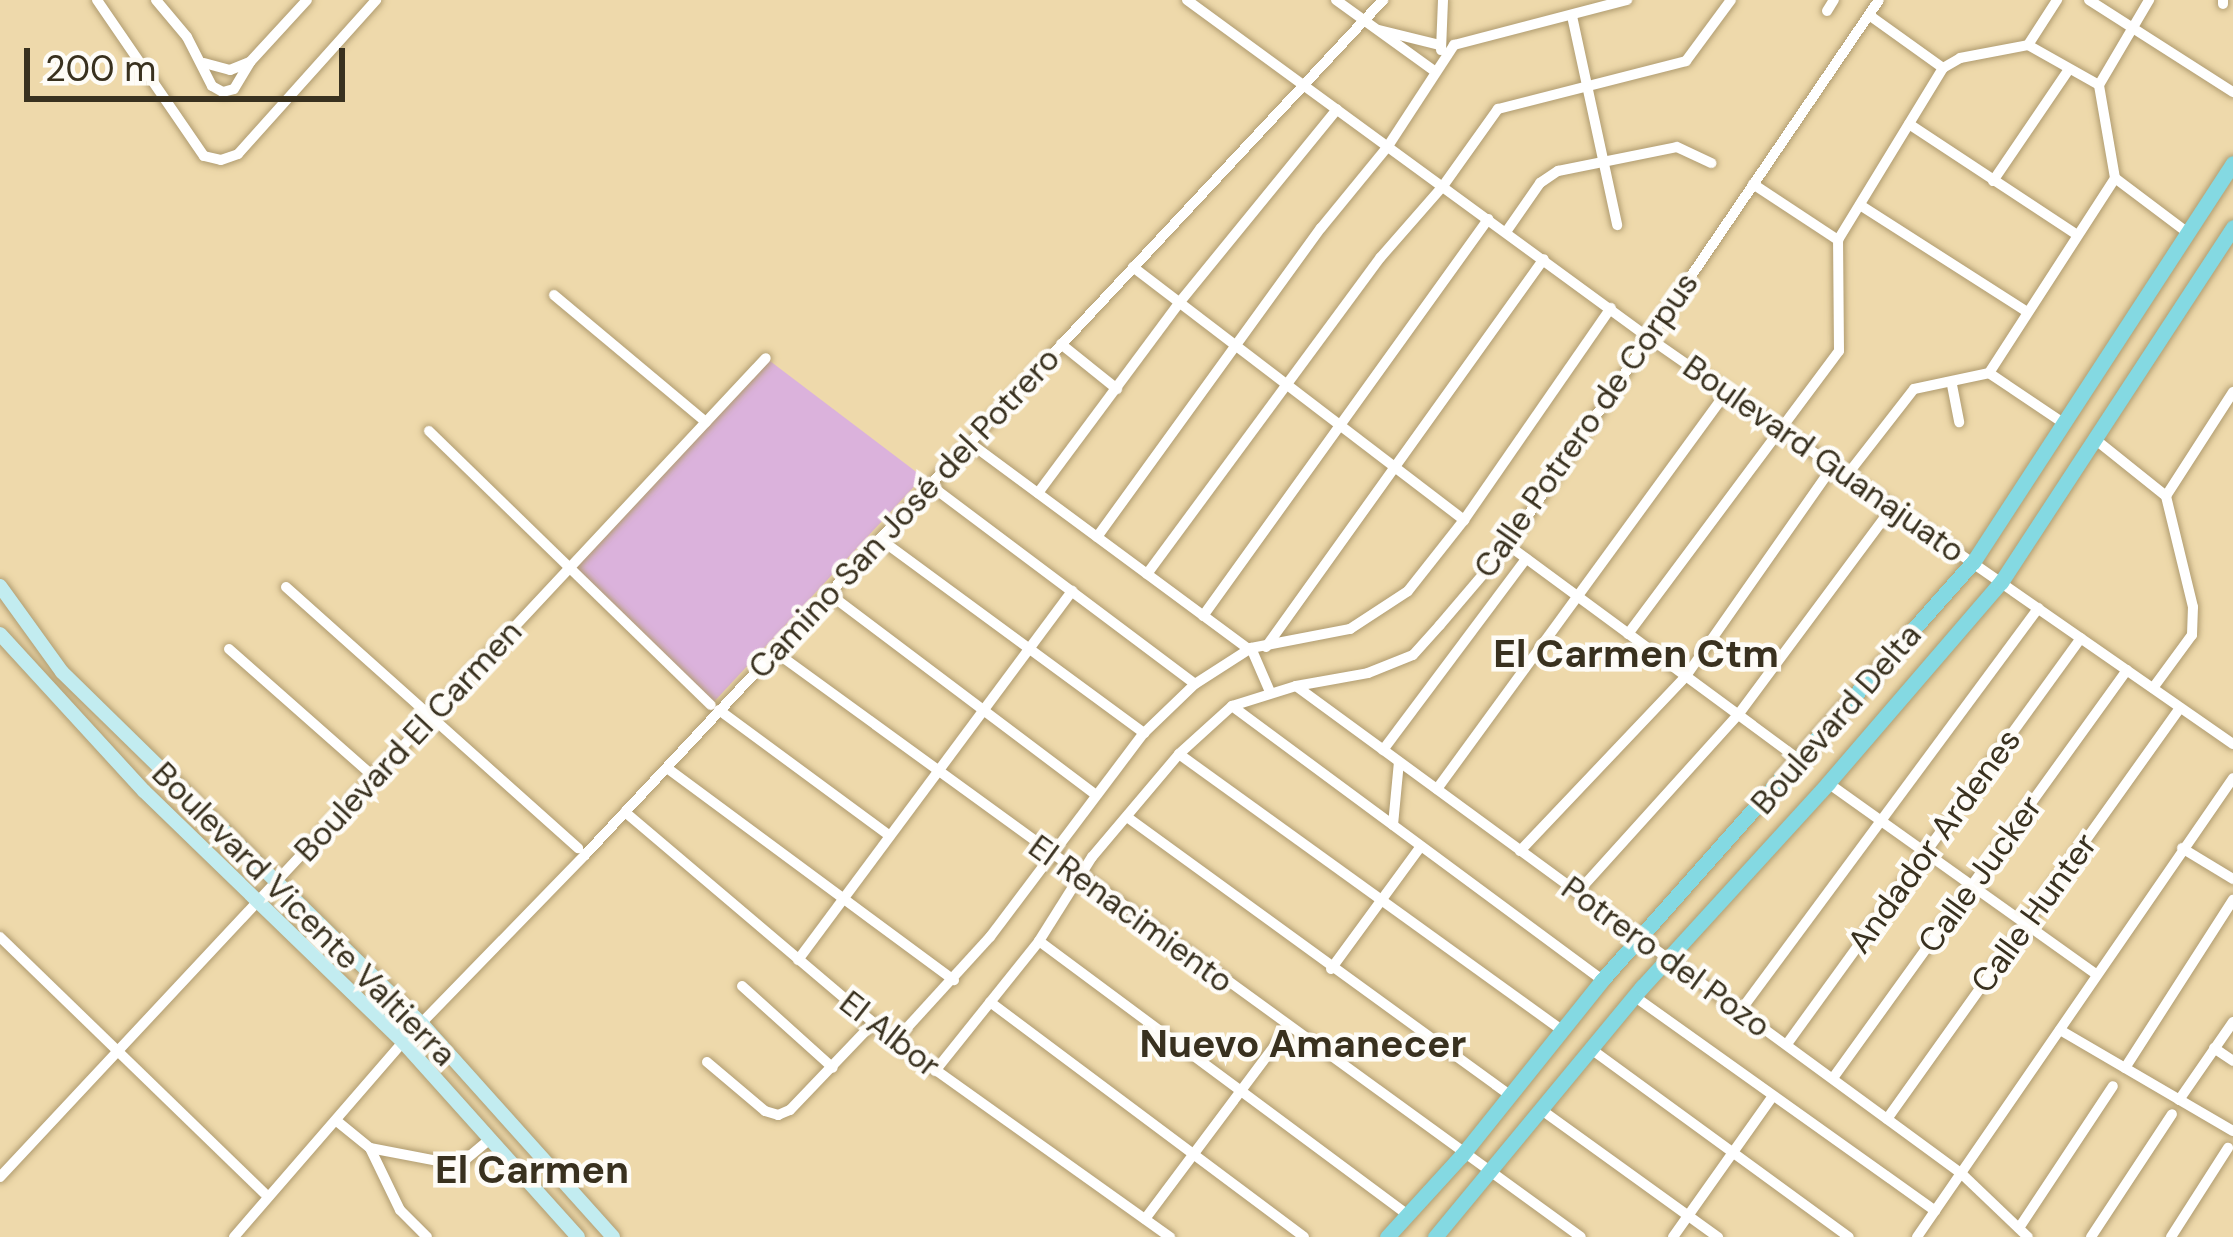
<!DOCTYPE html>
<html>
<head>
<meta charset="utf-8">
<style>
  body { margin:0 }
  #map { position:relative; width:2233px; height:1237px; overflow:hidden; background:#eed9ab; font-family:"DM Sans",sans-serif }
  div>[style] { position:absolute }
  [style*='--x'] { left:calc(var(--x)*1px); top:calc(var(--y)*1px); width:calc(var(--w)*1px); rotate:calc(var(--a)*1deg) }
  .green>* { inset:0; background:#dbb2dc }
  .roads { filter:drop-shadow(0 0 3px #b09c70) drop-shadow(0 0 3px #b09c70) }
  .minor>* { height:10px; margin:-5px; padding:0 5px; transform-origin:5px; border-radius:5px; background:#fff }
  .secondary>* { height:14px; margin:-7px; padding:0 7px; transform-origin:7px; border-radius:7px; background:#c2ecf0 }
  .primary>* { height:15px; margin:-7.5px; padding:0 7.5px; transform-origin:7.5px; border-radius:7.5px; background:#84d9e2 }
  span { translate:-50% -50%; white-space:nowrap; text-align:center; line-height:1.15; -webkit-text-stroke:9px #fefcf7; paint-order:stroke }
  .street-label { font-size:33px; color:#39311f }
  .quarter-label { font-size:39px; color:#39311f; font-weight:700 }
  .scale { position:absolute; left:24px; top:48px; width:321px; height:54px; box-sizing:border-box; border:6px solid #39311f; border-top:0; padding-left:15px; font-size:36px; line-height:42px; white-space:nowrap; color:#39311f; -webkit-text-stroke:9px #fefcf7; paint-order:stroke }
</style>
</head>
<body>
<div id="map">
  <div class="green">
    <i style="clip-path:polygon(766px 358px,923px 477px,711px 705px,569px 567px)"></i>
  </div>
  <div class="roads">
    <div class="minor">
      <i style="--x:97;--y:0;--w:189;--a:55.6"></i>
      <i style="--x:204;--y:156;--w:17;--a:13"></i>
      <i style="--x:221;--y:160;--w:18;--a:-19"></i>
      <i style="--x:238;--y:154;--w:207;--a:-48.1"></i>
      <i style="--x:156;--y:0;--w:48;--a:50"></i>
      <i style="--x:187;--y:37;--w:55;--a:63"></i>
      <i style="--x:212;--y:86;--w:13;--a:29"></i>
      <i style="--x:223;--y:92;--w:11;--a:-15"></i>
      <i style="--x:234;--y:89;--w:31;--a:-59"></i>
      <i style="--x:250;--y:62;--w:84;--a:-47.4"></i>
      <i style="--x:1187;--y:0;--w:572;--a:36.19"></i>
      <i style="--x:1649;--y:338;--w:711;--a:34.81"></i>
      <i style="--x:1336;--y:0;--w:120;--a:35.8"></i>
      <i style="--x:2089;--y:0;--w:171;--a:32.6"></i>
      <i style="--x:2223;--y:0;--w:4;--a:90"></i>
      <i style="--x:1827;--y:11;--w:13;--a:-58"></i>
      <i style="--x:1869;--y:15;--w:91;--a:35.6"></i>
      <i style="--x:1572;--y:16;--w:214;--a:77.8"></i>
      <i style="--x:1379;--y:30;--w:63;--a:13.8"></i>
      <i style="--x:2028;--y:45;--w:81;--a:29.4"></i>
      <i style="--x:1441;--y:50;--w:50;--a:-87.7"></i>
      <i style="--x:204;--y:63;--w:27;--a:15"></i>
      <i style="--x:230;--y:70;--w:22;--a:-22"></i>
      <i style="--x:1909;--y:124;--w:200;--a:33.4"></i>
      <i style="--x:2115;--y:178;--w:91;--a:37"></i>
      <i style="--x:1993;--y:181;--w:132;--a:-55.8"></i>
      <i style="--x:1753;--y:184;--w:102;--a:33.4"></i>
      <i style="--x:1860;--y:205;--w:197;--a:32.6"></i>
      <i style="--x:1506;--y:232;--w:60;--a:-55.2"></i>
      <i style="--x:1540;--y:183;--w:22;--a:-34"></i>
      <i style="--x:1558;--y:171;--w:121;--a:-11.4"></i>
      <i style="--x:1677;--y:147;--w:38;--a:25"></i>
      <i style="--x:1133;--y:267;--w:417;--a:37.4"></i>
      <i style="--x:554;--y:295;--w:198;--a:39.9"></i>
      <i style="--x:1061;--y:344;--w:72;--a:38.8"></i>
      <i style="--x:1989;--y:373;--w:92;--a:33.9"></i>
      <i style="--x:1952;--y:385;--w:38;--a:79"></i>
      <i style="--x:429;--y:431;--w:393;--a:44.2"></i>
      <i style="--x:2096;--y:440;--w:90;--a:38.7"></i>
      <i style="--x:970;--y:443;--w:346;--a:36.5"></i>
      <i style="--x:1847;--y:475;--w:109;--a:-52.1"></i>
      <i style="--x:1914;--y:389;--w:77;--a:-12"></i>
      <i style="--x:1989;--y:373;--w:232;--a:-57.1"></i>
      <i style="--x:2115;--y:178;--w:94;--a:-99.8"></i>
      <i style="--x:2099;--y:85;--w:99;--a:-59.5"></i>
      <i style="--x:930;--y:485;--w:331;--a:36.9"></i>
      <i style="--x:1038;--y:493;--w:237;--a:-53.4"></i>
      <i style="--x:1179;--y:303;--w:250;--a:-50.8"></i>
      <i style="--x:1097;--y:537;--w:382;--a:-54.1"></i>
      <i style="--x:1321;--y:228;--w:106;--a:-50.7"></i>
      <i style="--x:1388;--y:146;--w:121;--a:-56.8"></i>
      <i style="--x:1454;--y:45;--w:179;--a:-14.6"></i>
      <i style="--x:880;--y:539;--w:328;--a:36.3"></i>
      <i style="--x:1508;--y:545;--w:363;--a:36.4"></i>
      <i style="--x:1147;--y:574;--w:393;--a:-53.6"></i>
      <i style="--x:1380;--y:258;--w:96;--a:-48.8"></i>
      <i style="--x:1443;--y:186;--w:95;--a:-54.5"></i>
      <i style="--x:1498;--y:109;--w:194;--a:-14.3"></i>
      <i style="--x:1686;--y:61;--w:76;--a:-53.6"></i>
      <i style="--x:286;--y:587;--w:392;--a:41.8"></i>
      <i style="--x:828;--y:593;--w:334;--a:37"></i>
      <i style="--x:1203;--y:616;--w:489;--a:-54.3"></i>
      <i style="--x:1628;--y:634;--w:353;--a:-53.3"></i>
      <i style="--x:1839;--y:351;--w:111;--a:-90.5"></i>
      <i style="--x:1838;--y:240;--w:202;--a:-58.6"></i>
      <i style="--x:1943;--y:68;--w:20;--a:-30"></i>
      <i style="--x:1960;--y:58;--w:69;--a:-10.8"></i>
      <i style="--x:2028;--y:45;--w:54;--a:-57.2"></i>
      <i style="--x:1266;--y:647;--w:477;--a:-54.4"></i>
      <i style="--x:1251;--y:648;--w:48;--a:66.6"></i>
      <i style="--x:229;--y:649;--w:193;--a:41.4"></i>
      <i style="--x:774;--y:651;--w:997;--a:35.99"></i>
      <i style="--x:1296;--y:686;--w:826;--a:36.23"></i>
      <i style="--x:1962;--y:1174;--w:91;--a:43.7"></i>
      <i style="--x:2153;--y:688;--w:66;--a:-53.7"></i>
      <i style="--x:2192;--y:635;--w:28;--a:-88"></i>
      <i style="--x:2193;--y:607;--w:114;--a:-103.7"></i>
      <i style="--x:2166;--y:496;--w:124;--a:-57.2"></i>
      <i style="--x:1232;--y:706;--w:460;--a:36.5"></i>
      <i style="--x:719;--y:710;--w:212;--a:36.4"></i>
      <i style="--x:1383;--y:750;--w:239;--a:-53.2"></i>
      <i style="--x:1179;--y:754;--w:470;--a:35.8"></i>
      <i style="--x:667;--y:768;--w:357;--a:36.5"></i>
      <i style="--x:1828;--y:783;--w:330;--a:35.5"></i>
      <i style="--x:1437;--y:789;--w:492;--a:-53.9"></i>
      <i style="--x:625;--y:812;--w:354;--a:40.3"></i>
      <i style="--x:895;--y:1041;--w:338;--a:35.5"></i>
      <i style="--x:1127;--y:817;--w:473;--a:36"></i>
      <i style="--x:1393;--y:825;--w:63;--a:-84.6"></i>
      <i style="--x:2182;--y:848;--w:60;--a:31.3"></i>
      <i style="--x:1520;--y:851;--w:241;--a:-46.5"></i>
      <i style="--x:1686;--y:676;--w:258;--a:-55"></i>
      <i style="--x:1577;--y:893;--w:240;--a:-47.9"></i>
      <i style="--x:1738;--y:715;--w:260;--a:-53.4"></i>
      <i style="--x:0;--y:937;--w:368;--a:44.1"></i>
      <i style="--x:1039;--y:941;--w:460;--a:36.6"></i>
      <i style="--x:798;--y:960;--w:460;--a:-53.4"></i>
      <i style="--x:1331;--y:969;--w:152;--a:-53.8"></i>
      <i style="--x:742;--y:986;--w:122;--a:42"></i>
      <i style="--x:1634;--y:996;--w:370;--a:35.5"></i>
      <i style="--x:990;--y:1002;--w:392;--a:36.8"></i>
      <i style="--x:1741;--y:1010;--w:500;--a:-53.5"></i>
      <i style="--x:2060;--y:1030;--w:200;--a:30.3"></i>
      <i style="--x:895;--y:1041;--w:141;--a:-47.6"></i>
      <i style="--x:990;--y:937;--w:256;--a:-53"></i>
      <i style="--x:1144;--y:733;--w:71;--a:-43.9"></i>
      <i style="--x:1195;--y:684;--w:67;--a:-32.7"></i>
      <i style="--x:1251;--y:648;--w:101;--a:-10.9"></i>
      <i style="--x:1350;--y:629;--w:69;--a:-33.2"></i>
      <i style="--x:1408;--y:591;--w:90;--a:-51.7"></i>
      <i style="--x:1464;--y:520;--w:258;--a:-55.3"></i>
      <i style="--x:1787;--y:1044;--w:501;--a:-54.09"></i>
      <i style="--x:2214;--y:1048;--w:23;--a:34"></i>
      <i style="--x:1591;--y:1049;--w:319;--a:36.1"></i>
      <i style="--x:707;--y:1062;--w:76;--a:40.2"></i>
      <i style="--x:765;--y:1111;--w:14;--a:17"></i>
      <i style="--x:778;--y:1115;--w:13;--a:-23"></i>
      <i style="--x:790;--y:1110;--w:120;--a:-46.3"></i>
      <i style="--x:2125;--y:1068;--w:200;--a:-57.3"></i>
      <i style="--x:935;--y:1071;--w:166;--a:-51.3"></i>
      <i style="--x:1039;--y:941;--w:99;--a:-57.8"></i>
      <i style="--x:1092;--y:857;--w:135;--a:-49.8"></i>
      <i style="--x:1179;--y:754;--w:72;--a:-42.2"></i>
      <i style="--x:1232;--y:706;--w:67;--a:-17.4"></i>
      <i style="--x:1296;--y:686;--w:73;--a:-10.2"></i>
      <i style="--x:1368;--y:673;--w:48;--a:-21.8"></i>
      <i style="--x:1413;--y:655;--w:40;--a:-48"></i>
      <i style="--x:1440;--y:625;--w:105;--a:-49.6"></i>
      <i style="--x:1508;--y:545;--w:659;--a:-55.76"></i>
      <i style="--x:1833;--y:1078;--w:503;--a:-54.22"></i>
      <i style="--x:2179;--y:1100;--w:95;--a:-55.3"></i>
      <i style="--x:1543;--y:1111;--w:216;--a:35.8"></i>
      <i style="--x:1887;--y:1119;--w:505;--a:-54.52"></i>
      <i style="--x:338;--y:1122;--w:41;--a:39.1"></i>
      <i style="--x:370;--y:1148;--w:69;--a:64.2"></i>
      <i style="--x:400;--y:1210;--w:38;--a:45"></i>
      <i style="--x:370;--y:1148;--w:91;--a:10.8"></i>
      <i style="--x:459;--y:1165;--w:38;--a:-40"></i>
      <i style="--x:0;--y:1177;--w:1121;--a:-46.92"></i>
      <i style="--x:1145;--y:1219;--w:239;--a:-53.2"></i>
      <i style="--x:2019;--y:1228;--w:170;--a:-56.5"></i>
      <i style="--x:234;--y:1237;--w:258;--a:-49.1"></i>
      <i style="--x:403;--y:1042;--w:261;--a:-45.8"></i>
      <i style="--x:585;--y:855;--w:1170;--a:-46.97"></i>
      <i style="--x:1673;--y:1237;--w:173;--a:-54.7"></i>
      <i style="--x:1917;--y:1237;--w:557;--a:-55.45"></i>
      <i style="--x:2091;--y:1237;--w:147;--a:-56.6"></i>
      <i style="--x:2171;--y:1237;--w:106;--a:-57.4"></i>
    </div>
    <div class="secondary">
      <i style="--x:0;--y:586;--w:106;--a:54.2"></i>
      <i style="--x:62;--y:672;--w:503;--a:44.36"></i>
      <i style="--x:422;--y:1024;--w:286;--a:48.1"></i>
      <i style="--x:0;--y:634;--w:213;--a:47.5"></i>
      <i style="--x:144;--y:791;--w:361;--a:44.1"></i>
      <i style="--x:403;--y:1042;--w:262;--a:48.1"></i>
    </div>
    <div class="primary">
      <i style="--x:1387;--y:1237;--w:111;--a:-47.6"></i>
      <i style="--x:1462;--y:1155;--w:224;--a:-51.3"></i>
      <i style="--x:1602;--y:980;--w:559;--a:-48.41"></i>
      <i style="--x:1973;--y:562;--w:476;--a:-56.9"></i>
      <i style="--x:1435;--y:1237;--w:325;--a:-50.4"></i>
      <i style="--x:1642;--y:987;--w:276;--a:-47.6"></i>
      <i style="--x:1828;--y:783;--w:265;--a:-49.3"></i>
      <i style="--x:2001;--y:582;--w:424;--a:-56.8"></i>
    </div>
  </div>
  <div class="street-label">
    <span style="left:1586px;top:425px;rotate:-55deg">Calle Potrero de Corpus</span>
    <span style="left:1824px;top:459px;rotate:35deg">Boulevard Guanajuato</span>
    <span style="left:904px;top:513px;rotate:-47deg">Camino San José del Potrero</span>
    <span style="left:1836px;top:719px;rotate:-49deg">Boulevard Delta</span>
    <span style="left:408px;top:741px;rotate:-47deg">Boulevard El Carmen</span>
    <span style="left:1934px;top:841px;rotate:-54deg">Andador Ardenes</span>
    <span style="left:1980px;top:874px;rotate:-54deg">Calle Jucker</span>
    <span style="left:2034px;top:913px;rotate:-54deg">Calle Hunter</span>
    <span style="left:304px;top:914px;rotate:45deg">Boulevard Vicente Valtierra</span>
    <span style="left:1131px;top:914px;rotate:36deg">El Renacimiento</span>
    <span style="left:1666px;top:957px;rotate:36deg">Potrero del Pozo</span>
    <span style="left:890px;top:1034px;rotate:38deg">El Albor</span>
  </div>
  <div class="quarter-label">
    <span style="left:1636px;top:654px">El Carmen Ctm</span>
    <span style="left:1303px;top:1044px">Nuevo Amanecer</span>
    <span style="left:532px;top:1170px">El Carmen</span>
  </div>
  <div class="scale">200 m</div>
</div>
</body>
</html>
